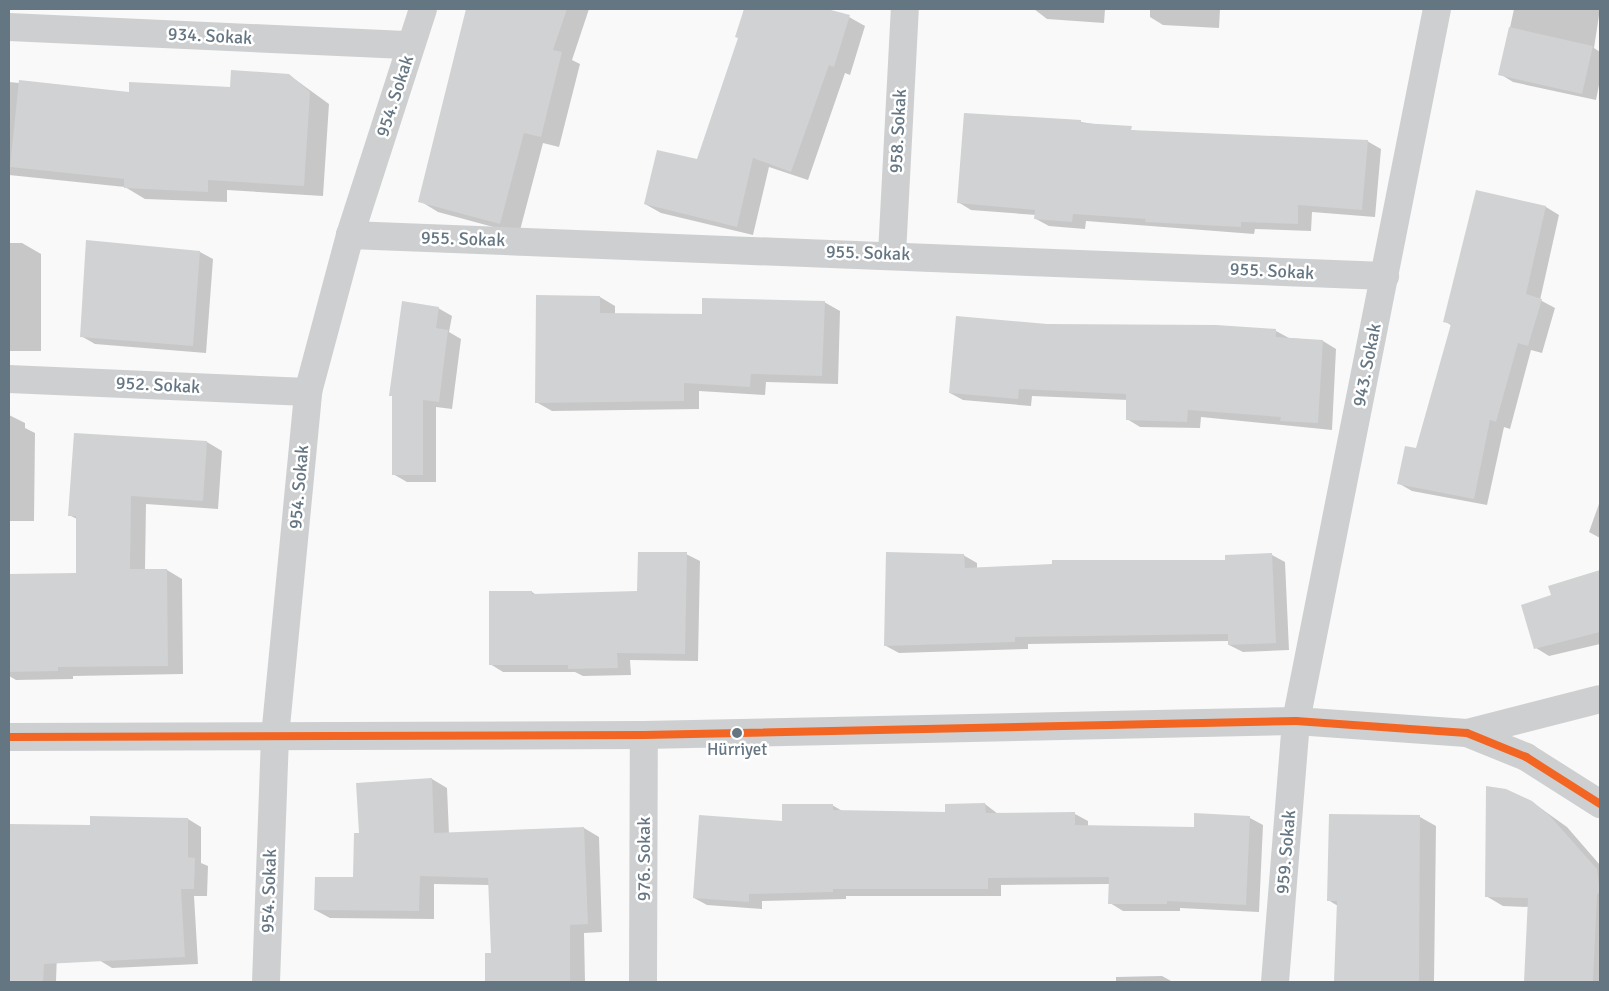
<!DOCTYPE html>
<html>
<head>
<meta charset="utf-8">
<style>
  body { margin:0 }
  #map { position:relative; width:1609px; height:991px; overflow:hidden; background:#f9f9f9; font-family:Signika,sans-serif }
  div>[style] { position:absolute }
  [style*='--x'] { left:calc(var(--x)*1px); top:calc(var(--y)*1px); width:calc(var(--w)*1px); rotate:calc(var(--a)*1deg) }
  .shadow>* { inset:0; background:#0003 }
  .building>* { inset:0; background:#d0d2d3 }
  .minor>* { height:28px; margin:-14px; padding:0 14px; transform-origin:14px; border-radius:14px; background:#cecfd0 }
  .tertiary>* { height:28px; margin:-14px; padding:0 14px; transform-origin:14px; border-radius:14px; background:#cecfd0 }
  .bus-1>* { height:8px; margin:-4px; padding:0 4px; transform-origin:4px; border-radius:4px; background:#f26522 }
  .dots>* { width:14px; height:14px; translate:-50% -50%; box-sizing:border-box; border:2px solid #fff; border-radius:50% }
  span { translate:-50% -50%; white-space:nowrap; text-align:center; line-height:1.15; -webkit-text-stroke:5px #fff; paint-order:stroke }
  .bus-label { font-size:17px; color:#657683 }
  .street-label { font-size:18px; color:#657683 }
  .frame { position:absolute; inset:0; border:10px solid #657683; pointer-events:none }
</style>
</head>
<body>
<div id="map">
  <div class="shadow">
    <i style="clip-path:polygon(470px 9px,589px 9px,572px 60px,580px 64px,559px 147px,543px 143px,519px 234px,438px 212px,420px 201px,460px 35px)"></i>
    <i style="clip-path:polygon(745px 9px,823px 9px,849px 17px,865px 26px,850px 75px,845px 73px,808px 180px,769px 167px,753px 235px,661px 213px,645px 204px,697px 161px,740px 38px,737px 36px)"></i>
    <i style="clip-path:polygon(1034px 9px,1105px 9px,1104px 23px,1047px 19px)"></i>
    <i style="clip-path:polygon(1150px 9px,1220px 9px,1219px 28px,1163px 25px,1150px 17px)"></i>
    <i style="clip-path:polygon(1514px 9px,1600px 9px,1594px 48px,1600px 52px,1600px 80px,1596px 100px,1513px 82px,1500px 74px)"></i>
    <i style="clip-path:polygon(289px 75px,329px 104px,323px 196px,227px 190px,227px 202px,145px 199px,125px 187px,9px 175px,9px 82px,130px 94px,231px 88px)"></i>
    <i style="clip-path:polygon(1081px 122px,1137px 131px,1367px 141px,1381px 149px,1375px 217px,1312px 212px,1311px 231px,1255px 229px,1254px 234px,1086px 221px,1085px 229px,1049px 226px,1036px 219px,1036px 215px,971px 210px,958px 202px)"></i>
    <i style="clip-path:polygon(1477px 191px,1546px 207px,1559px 215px,1540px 300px,1555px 308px,1542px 353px,1531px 350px,1510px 429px,1504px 427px,1487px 505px,1412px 491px,1398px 483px,1416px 450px,1452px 326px,1445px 321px)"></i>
    <i style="clip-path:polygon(87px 241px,200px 252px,213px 259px,206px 353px,95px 344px,81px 336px)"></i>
    <i style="clip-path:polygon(9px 243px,22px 243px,41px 254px,41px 351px,9px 351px)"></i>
    <i style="clip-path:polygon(600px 297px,615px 306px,615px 314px,703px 315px,824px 302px,840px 311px,838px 384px,766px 382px,765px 395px,699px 391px,699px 409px,552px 411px,536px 402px)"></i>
    <i style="clip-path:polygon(438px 308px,452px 316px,449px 332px,461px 339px,452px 409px,436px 407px,436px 482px,407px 482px,393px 474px)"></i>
    <i style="clip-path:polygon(1047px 325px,1276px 331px,1289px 338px,1323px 341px,1336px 349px,1332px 430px,1201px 417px,1200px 428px,1140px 427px,1127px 419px,1128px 400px,1032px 396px,1031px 406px,963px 400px,950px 393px)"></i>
    <i style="clip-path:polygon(9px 415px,25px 423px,25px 428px,35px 433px,34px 521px,9px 521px)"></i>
    <i style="clip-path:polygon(207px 442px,222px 451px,218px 509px,146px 504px,145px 570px,167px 570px,182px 579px,183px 674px,73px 676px,73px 679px,16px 680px,9px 676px,9px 575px,78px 574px,77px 519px,69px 515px)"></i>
    <i style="clip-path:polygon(1600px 501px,1600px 538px,1589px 532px)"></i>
    <i style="clip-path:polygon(686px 554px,700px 561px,698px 661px,630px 660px,631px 675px,583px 676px,575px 672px,503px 672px,490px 664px,490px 593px,532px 592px,538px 596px,639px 593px)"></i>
    <i style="clip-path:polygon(963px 555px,977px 563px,977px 569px,1226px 561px,1272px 555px,1285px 562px,1289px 650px,1243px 652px,1229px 645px,1229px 641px,1028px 644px,1028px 649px,899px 653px,886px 646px)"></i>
    <i style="clip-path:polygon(1600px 572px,1600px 644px,1549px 656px,1536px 648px,1553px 596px,1550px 587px)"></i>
    <i style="clip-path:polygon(432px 779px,447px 788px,449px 834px,584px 828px,599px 837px,602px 932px,584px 933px,585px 982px,487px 982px,486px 954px,492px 954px,489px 885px,434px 884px,434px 919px,330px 918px,315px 910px,354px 878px,360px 834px)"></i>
    <i style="clip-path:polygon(1532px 802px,1567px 827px,1600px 865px,1600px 982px,1526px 982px,1529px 907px,1503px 906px,1486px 896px)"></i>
    <i style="clip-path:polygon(985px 804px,998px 814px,1075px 814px,1088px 821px,1088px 826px,1195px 828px,1195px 815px,1250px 818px,1263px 825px,1259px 912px,1180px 908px,1180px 911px,1123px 911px,1110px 903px,1110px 884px,1001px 885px,1001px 896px,846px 896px,846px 899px,762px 901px,762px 909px,707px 905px,694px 898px,783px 823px,832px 805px,844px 812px,947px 813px)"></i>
    <i style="clip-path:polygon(1420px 817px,1436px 826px,1434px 982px,1336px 982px,1338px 906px,1328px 900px)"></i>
    <i style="clip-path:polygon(188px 819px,201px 827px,201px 863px,208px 866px,207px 896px,194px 896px,198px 964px,112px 968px,99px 960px)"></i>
    <i style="clip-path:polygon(9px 826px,48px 826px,61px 834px,56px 982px,9px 982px)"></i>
    <i style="clip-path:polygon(1162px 976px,1173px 982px,1116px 982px,1116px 977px)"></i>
  </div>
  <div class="building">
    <i style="clip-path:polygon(466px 9px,567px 9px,553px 50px,562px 52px,541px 137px,524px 133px,500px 224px,418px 202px)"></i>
    <i style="clip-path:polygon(744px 9px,827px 9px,850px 15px,834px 67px,829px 65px,791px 172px,753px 158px,737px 227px,644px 204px,657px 150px,697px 159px,738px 38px,735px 37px)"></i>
    <i style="clip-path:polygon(1509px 27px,1593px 46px,1582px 94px,1498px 75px)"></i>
    <i style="clip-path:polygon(231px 70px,289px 74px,310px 92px,304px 186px,208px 180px,208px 192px,124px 188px,124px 179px,10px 167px,19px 80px,129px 92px,129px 82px,230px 87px)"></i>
    <i style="clip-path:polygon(964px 113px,1081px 120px,1081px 123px,1132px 126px,1131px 130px,1368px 140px,1362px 210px,1298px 205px,1298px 224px,1241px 222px,1241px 227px,1145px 222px,1146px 219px,1073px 214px,1072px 222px,1034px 219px,1035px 210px,957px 203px)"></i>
    <i style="clip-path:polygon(1476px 190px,1546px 206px,1526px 294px,1542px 299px,1528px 346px,1518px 343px,1496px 422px,1490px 420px,1474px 499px,1397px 484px,1405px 446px,1416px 448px,1451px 324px,1443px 322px)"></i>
    <i style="clip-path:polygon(86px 240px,200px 251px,193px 346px,80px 337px)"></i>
    <i style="clip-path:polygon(536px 295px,600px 296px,600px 313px,702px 314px,702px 298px,825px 301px,822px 376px,751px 374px,750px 387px,684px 383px,684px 401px,535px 403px)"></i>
    <i style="clip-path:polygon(402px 301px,439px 307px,436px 328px,448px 330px,439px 402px,423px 400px,423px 475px,392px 475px,392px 396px,389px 396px)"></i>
    <i style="clip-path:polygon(956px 316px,1047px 324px,1216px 325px,1276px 329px,1276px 337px,1323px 340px,1318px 423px,1280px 421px,1281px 417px,1188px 410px,1187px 422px,1126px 420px,1126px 394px,1019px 389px,1018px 399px,949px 393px)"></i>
    <i style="clip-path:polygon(74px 433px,207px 441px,203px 501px,131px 496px,130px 569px,167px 569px,168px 666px,58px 667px,58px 671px,9px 672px,9px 574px,76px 573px,76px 516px,68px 516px)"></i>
    <i style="clip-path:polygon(638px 552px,687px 552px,685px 654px,617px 653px,618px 668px,568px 669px,568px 665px,489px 665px,489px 591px,532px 591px,532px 594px,637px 591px)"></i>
    <i style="clip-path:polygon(886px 552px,964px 554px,965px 568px,1052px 564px,1052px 560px,1225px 560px,1225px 555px,1272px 553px,1276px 643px,1228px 645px,1228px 634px,1015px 637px,1015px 642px,884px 646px)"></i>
    <i style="clip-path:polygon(1600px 570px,1600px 632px,1534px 649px,1521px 605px,1551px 595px,1548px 586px)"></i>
    <i style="clip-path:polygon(432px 778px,434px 833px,584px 827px,588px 924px,570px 925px,570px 982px,485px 982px,485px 953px,491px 953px,488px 878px,420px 876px,419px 911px,314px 910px,315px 877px,353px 877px,354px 833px,359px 833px,356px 783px)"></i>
    <i style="clip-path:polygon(1486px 786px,1506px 789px,1532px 801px,1550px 816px,1597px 869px,1600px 893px,1597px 894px,1593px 982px,1524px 982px,1528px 898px,1485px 897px)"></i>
    <i style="clip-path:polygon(985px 803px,986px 813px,1075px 812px,1075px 825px,1194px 827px,1194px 813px,1250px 816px,1246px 905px,1167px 901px,1167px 904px,1108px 904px,1109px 877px,988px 878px,988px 889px,833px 889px,833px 892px,749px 894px,749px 902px,693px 898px,699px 815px,782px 821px,782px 804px,833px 804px,833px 810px,945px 812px,945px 804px)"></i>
    <i style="clip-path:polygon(1329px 814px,1420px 815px,1419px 982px,1334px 982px,1337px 901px,1327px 901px)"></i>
    <i style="clip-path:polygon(90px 816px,188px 818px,188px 857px,195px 858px,194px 889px,181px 889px,185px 957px,44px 964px,43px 982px,9px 982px,9px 824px,90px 825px)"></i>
  </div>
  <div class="minor">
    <i style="--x:9;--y:27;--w:402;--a:2.6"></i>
    <i style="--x:350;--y:235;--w:1036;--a:2.27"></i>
    <i style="--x:892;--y:254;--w:245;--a:-87"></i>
    <i style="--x:9;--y:379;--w:299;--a:2.5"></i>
    <i style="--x:266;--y:982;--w:245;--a:-87.9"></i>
    <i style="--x:275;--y:737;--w:347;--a:-84.5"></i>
    <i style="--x:308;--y:392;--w:163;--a:-75"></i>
    <i style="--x:350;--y:235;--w:237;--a:-72.1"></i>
    <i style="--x:643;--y:982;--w:247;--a:-89.8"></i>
    <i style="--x:1275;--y:982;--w:262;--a:-85.4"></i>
    <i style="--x:1296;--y:721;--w:726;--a:-78.8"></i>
  </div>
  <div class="tertiary">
    <i style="--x:1467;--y:733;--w:137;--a:-14.3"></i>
    <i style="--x:9;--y:737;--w:635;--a:-0.18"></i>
    <i style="--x:644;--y:735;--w:652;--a:-1.23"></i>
    <i style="--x:1296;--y:721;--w:171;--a:4"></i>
    <i style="--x:1467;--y:733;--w:64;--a:22.1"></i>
    <i style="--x:1526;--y:757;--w:88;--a:32.4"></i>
  </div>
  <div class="bus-1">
    <i style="--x:9;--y:737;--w:635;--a:-0.18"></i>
    <i style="--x:644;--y:735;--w:652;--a:-1.23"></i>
    <i style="--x:1296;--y:721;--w:171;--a:4"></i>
    <i style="--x:1467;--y:733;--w:64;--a:22.1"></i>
    <i style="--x:1526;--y:757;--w:88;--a:32.4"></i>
  </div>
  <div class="dots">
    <i style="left:737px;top:733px;background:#657683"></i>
  </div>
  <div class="bus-label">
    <span style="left:737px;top:750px">Hürriyet</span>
  </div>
  <div class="street-label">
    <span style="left:210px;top:36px;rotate:3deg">934. Sokak</span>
    <span style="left:395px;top:96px;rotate:-72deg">954. Sokak</span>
    <span style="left:898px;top:131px;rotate:-87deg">958. Sokak</span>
    <span style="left:463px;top:239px;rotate:2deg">955. Sokak</span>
    <span style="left:868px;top:253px;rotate:2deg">955. Sokak</span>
    <span style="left:1272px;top:271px;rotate:3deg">955. Sokak</span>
    <span style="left:1367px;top:365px;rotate:-79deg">943. Sokak</span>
    <span style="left:158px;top:385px;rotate:3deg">952. Sokak</span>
    <span style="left:299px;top:487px;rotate:-85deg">954. Sokak</span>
    <span style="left:1286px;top:852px;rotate:-85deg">959. Sokak</span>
    <span style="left:644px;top:859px;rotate:-90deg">976. Sokak</span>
    <span style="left:269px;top:891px;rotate:-88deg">954. Sokak</span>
  </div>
  <div class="frame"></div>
</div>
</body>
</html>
